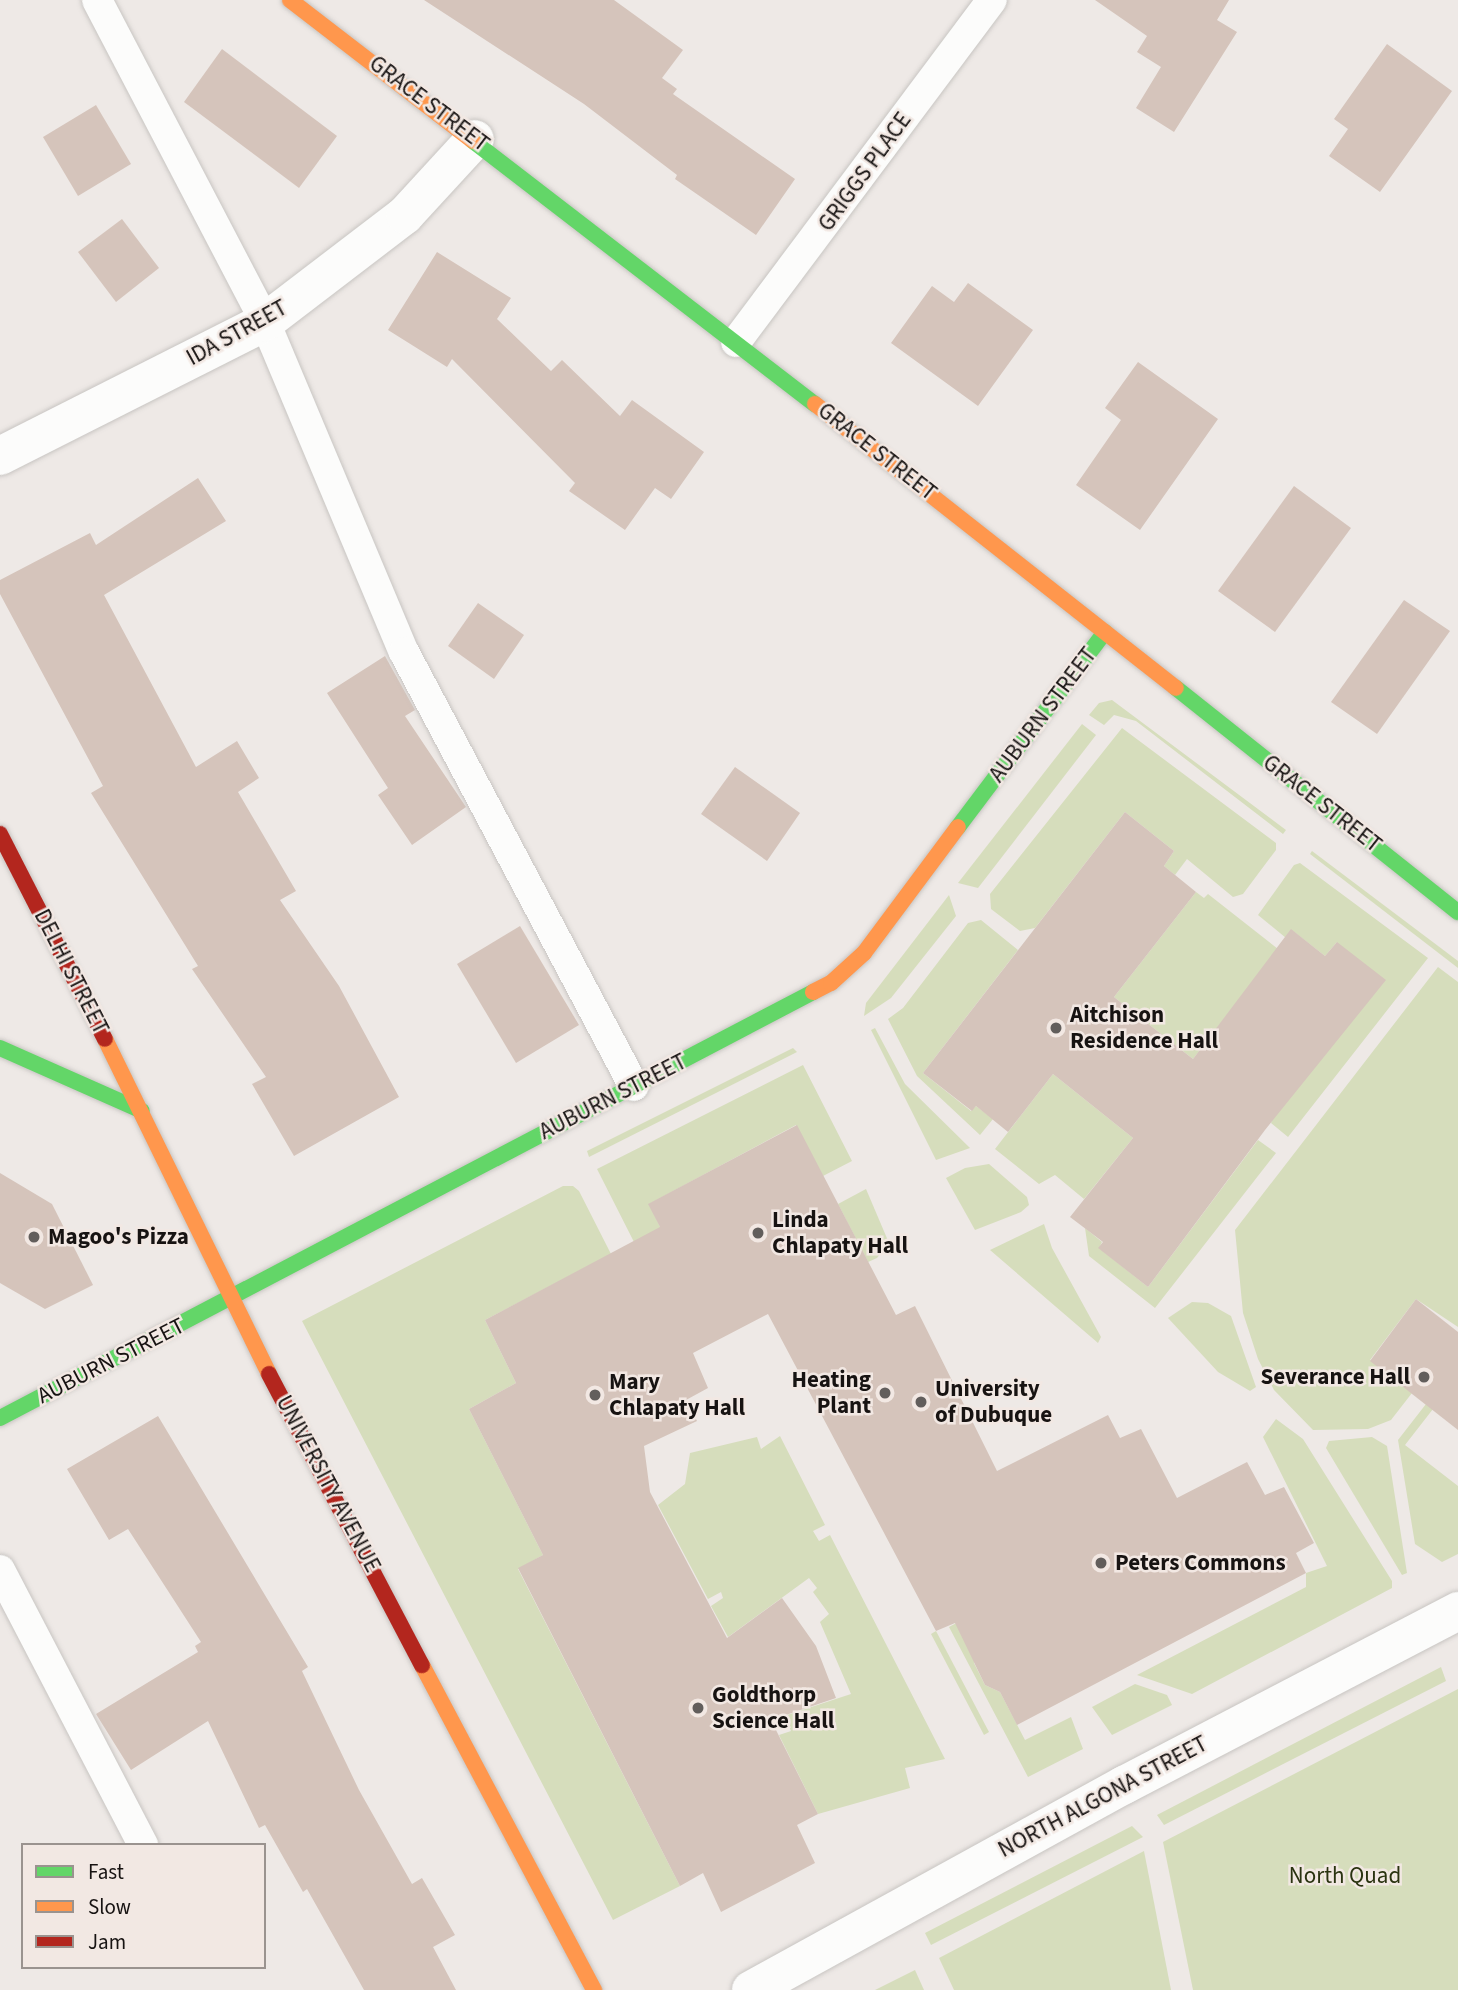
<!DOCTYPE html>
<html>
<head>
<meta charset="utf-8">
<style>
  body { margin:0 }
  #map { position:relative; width:1458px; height:1990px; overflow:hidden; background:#eee9e6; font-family:"Source Sans 3",sans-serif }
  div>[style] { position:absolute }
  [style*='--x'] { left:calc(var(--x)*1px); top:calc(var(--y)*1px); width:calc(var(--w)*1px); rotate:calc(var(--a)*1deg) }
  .green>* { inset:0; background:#d6ddbc }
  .building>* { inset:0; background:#d5c4bb }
  .roads { filter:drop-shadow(0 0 2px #c8c5c2) drop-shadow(0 0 2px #c8c5c2) }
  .lane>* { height:30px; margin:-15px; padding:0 15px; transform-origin:15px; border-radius:15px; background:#fcfcfb }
  .street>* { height:38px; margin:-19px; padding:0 19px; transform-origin:19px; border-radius:19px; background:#fcfcfb }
  .fast>* { height:16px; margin:-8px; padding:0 8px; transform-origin:8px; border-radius:8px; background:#63d668 }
  .slow>* { height:16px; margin:-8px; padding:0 8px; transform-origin:8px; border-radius:8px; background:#ff974d }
  .jam>* { height:16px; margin:-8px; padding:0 8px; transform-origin:8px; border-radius:8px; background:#b3261e }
  .dots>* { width:19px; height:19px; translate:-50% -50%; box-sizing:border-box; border:4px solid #f2e8e3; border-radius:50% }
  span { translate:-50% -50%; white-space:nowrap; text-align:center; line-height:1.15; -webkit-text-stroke:5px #f2e8e3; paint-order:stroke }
  .street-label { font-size:23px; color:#171312 }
  .poi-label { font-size:23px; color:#171312; font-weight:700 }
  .left { translate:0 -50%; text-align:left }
  .right { translate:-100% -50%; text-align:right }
  .park-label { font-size:23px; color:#2a3310 }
  .legend { position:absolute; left:21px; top:1843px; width:245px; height:126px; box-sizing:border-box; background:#f2e8e3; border:2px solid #9a938f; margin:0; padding:9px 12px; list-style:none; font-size:21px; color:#171312 }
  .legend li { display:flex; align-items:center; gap:14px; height:35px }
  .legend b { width:35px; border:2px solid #9a938f }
</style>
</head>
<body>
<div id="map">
  <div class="green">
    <i style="clip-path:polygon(1112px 700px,1286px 830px,1283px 834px,1136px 721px,1114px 715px,1104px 725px,1089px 715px,1099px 703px)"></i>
    <i style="clip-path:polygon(1082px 724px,1096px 735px,978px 888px,958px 883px)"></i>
    <i style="clip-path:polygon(1122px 728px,1276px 843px,1276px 850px,1243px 894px,1233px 897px,1187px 859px,1175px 875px,1164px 866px,1174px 851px,1125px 812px,1035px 928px,1020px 931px,991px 909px,990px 894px)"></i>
    <i style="clip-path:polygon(1312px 851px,1458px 961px,1458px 968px,1310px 854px)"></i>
    <i style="clip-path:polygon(1300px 863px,1428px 958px,1288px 1137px,1271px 1123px,1337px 942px,1325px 956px,1293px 931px,1286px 938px,1258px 915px,1294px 865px)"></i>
    <i style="clip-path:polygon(1196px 892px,1204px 898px,1208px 894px,1278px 949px,1193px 1059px,1114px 997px)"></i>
    <i style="clip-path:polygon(949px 895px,956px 916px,891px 998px,864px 1016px,866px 1003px)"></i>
    <i style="clip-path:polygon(981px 920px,1018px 950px,923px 1073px,971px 1111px,976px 1106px,993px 1119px,980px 1135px,917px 1076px,888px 1019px,903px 1008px,968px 923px)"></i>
    <i style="clip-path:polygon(1438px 967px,1458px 982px,1458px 1327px,1416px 1299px,1370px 1360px,1412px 1393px,1391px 1420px,1368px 1429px,1313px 1430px,1274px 1390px,1258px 1359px,1243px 1313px,1235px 1230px)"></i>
    <i style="clip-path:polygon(875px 1028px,905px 1084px,970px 1148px,936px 1160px,871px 1030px)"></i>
    <i style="clip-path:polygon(793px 1048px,797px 1052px,589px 1157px,587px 1151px)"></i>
    <i style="clip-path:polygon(803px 1065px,852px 1161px,823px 1176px,796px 1125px,649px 1204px,693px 1295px,634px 1242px,597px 1169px)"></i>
    <i style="clip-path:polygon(1053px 1074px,1133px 1138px,1084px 1199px,1055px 1175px,1039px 1184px,995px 1149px)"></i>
    <i style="clip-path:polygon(1258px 1140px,1276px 1153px,1155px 1308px,1089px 1256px,1085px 1228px,1102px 1242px,1099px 1248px,1148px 1287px)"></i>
    <i style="clip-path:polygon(989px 1164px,1027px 1197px,1029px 1205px,1021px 1212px,975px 1230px,946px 1178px,965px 1168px)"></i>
    <i style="clip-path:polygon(563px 1186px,573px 1186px,579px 1191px,611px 1254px,485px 1320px,516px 1383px,469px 1409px,543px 1555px,518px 1569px,680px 1886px,613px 1920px,302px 1321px)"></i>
    <i style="clip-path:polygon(866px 1189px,889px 1243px,877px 1258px,868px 1262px,838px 1204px)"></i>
    <i style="clip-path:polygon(1044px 1224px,1052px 1248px,1101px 1337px,1098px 1343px,990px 1250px)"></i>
    <i style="clip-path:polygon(1192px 1302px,1208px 1303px,1231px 1316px,1256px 1387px,1250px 1391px,1218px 1372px,1168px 1318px)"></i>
    <i style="clip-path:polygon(1426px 1404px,1433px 1409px,1405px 1445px,1458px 1486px,1458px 1554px,1442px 1562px,1415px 1544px,1398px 1440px)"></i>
    <i style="clip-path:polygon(1276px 1419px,1303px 1439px,1392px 1581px,1392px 1588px,1192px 1694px,1137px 1675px,1306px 1587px,1306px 1573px,1327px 1566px,1263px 1437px)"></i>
    <i style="clip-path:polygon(780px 1436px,825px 1525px,813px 1531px,819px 1541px,830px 1535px,945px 1759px,905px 1768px,910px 1788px,818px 1814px,779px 1735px,791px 1731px,784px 1716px,851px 1694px,820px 1622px,829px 1614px,813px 1592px,817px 1588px,809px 1578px,728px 1637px,711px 1606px,723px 1598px,721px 1592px,708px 1599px,658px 1505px,685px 1484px,690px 1453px,757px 1437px,761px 1449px)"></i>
    <i style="clip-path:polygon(1372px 1437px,1387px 1446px,1407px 1573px,1402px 1575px,1326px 1448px,1329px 1441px)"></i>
    <i style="clip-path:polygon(962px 1620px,978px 1650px,974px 1663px,985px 1685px,1000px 1692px,1025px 1740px,1071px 1717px,1083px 1749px,1028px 1777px,949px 1627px)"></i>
    <i style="clip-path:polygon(936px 1631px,989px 1732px,984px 1735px,931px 1634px)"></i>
    <i style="clip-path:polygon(1441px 1667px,1446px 1681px,1164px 1825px,1157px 1815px)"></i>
    <i style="clip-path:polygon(1135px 1684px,1167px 1695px,1172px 1705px,1112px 1735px,1092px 1707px)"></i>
    <i style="clip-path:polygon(1458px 1689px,1458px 1990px,1193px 1990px,1163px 1842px)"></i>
    <i style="clip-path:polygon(1132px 1826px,1143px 1837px,931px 1945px,925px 1933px)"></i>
    <i style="clip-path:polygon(1144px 1851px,1171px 1990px,954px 1990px,939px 1958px)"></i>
    <i style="clip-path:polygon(915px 1970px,924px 1990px,875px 1990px)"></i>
  </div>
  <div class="building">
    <i style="clip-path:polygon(424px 0,614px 0,683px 50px,662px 78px,677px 89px,673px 94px,795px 179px,756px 235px,675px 179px,677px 175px,584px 104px)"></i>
    <i style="clip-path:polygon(1095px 0,1229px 0,1217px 20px,1237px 32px,1174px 132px,1136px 108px,1161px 67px,1137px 52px,1147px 36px)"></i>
    <i style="clip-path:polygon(1387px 44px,1452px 91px,1380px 192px,1329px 156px,1348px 129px,1334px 119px)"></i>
    <i style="clip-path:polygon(222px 49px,337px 136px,299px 188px,184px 102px)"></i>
    <i style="clip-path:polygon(96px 105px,131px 164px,78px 196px,43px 137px)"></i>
    <i style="clip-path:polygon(122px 219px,159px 268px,116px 302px,78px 252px)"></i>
    <i style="clip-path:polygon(437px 252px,511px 298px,497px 319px,551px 371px,562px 360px,620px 416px,632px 400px,704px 452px,671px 499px,655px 488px,625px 530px,569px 491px,575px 483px,452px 359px,447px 367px,388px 330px)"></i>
    <i style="clip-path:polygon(968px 283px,1033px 330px,978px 406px,891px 343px,932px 286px,954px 302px)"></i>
    <i style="clip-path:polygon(1138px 362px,1218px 419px,1140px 530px,1076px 485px,1121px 420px,1105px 408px)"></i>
    <i style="clip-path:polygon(198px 478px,226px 521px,104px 595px,196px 767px,237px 741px,259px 778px,238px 792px,296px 891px,280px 900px,339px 986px,399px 1097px,294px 1156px,252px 1084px,266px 1077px,192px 969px,198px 966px,91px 793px,103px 786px,0 594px,0 580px,90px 533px,96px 545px)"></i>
    <i style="clip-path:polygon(1294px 486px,1351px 528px,1275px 632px,1218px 591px)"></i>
    <i style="clip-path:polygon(1404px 600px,1450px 631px,1377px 734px,1331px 702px)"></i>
    <i style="clip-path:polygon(478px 603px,524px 635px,494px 679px,448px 646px)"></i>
    <i style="clip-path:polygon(385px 656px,415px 710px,405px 716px,466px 807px,412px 845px,378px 795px,388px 788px,327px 693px)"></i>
    <i style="clip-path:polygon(735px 767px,800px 813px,767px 861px,701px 814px)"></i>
    <i style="clip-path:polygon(1125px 812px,1174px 851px,1164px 866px,1196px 892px,1114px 997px,1193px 1059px,1291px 929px,1325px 956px,1337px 942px,1386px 980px,1265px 1130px,1148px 1287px,1098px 1248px,1103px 1242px,1070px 1217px,1133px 1138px,1053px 1074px,1008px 1132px,976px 1106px,972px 1111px,923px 1073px)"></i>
    <i style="clip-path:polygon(520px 926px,579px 1025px,516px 1063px,457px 964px)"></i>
    <i style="clip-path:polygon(797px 1125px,896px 1315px,915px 1306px,997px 1471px,1108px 1415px,1120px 1438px,1141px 1429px,1177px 1498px,1247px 1462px,1265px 1495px,1284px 1487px,1314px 1543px,1296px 1553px,1306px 1573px,1017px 1725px,1000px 1692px,985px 1685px,955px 1623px,936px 1631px,768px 1314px,693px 1353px,708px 1388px,686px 1400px,697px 1421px,644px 1446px,650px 1492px,727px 1638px,782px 1598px,816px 1646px,836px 1698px,771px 1720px,818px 1814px,797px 1825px,815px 1863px,721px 1912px,703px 1873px,680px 1886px,518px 1568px,543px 1555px,469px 1409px,516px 1383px,485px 1320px,660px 1227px,648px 1204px)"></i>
    <i style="clip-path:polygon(0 1173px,52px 1204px,93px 1285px,45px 1309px,0 1283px)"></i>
    <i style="clip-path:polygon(1416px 1299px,1458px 1332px,1458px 1430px,1370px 1361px)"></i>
    <i style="clip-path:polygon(158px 1416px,308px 1667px,302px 1671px,359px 1790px,412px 1884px,422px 1878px,455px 1935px,433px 1947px,456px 1990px,364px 1990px,307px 1889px,303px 1892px,265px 1825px,259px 1828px,208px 1721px,131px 1770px,96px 1714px,198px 1652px,195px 1646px,201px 1642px,128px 1529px,109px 1540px,67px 1469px)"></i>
  </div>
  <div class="roads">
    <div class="lane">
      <i style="--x:97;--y:0;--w:363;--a:62.4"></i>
      <i style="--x:265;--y:322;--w:358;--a:67.2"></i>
      <i style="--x:404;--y:652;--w:491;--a:62.1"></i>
      <i style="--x:736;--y:342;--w:427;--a:-53.2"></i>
      <i style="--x:0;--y:1570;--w:310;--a:62.5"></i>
    </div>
    <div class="street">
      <i style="--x:0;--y:456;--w:297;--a:-26.8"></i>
      <i style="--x:265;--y:322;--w:176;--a:-37.4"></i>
      <i style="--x:405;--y:215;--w:103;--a:-47.4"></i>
      <i style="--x:751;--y:1990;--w:426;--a:-28.8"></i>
      <i style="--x:1124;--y:1785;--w:377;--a:-27.5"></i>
    </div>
    <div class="fast">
      <i style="--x:473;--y:141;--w:431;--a:37.6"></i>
      <i style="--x:1176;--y:688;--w:360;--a:38.5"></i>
      <i style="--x:958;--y:827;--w:244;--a:-53"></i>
      <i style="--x:0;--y:1048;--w:155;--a:23.9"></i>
      <i style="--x:0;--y:1418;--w:918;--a:-27.65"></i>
    </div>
    <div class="slow">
      <i style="--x:290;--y:0;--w:231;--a:37.6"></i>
      <i style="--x:815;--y:404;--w:459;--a:38.2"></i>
      <i style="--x:813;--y:992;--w:20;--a:-27"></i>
      <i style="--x:831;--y:983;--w:45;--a:-42.3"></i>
      <i style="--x:864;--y:953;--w:157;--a:-53.3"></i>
      <i style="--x:105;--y:1039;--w:373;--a:63.9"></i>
      <i style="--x:422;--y:1665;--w:368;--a:62.1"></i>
    </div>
    <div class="jam">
      <i style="--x:0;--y:834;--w:230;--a:62.9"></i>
      <i style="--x:269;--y:1374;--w:329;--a:62.3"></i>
    </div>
  </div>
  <div class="dots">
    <i style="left:1056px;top:1028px;background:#625e5c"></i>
    <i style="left:758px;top:1233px;background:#625e5c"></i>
    <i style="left:34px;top:1237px;background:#625e5c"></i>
    <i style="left:1424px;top:1377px;background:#625e5c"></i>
    <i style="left:885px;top:1393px;background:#625e5c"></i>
    <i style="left:595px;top:1395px;background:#625e5c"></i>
    <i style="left:921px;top:1402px;background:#625e5c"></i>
    <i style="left:1101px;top:1563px;background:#625e5c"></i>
    <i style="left:698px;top:1708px;background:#625e5c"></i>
  </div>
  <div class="street-label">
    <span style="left:429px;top:104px;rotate:37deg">GRACE STREET</span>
    <span style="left:865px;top:172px;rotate:-54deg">GRIGGS PLACE</span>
    <span style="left:237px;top:333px;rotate:-29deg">IDA STREET</span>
    <span style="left:877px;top:452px;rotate:38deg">GRACE STREET</span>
    <span style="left:1043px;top:715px;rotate:-53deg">AUBURN STREET</span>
    <span style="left:1322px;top:804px;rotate:38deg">GRACE STREET</span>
    <span style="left:71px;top:972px;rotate:63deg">DELHI STREET</span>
    <span style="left:613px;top:1097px;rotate:-27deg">AUBURN STREET</span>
    <span style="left:111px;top:1361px;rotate:-27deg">AUBURN STREET</span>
    <span style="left:328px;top:1484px;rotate:62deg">UNIVERSITY AVENUE</span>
    <span style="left:1103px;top:1797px;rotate:-28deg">NORTH ALGONA STREET</span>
  </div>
  <div class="poi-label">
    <span class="left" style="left:1070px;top:1028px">Aitchison<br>Residence Hall</span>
    <span class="left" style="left:772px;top:1233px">Linda<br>Chlapaty Hall</span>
    <span class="left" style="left:48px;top:1237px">Magoo's Pizza</span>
    <span class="right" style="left:1410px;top:1377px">Severance Hall</span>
    <span class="right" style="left:871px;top:1393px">Heating<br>Plant</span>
    <span class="left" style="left:609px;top:1395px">Mary<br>Chlapaty Hall</span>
    <span class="left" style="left:935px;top:1402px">University<br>of Dubuque</span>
    <span class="left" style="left:1115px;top:1563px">Peters Commons</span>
    <span class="left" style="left:712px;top:1708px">Goldthorp<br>Science Hall</span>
  </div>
  <div class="park-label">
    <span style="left:1345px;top:1876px">North Quad</span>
  </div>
  <ul class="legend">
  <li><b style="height:9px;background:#63d668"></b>Fast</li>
  <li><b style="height:9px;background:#ff974d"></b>Slow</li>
  <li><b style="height:9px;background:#b3261e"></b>Jam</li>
  </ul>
</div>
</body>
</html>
